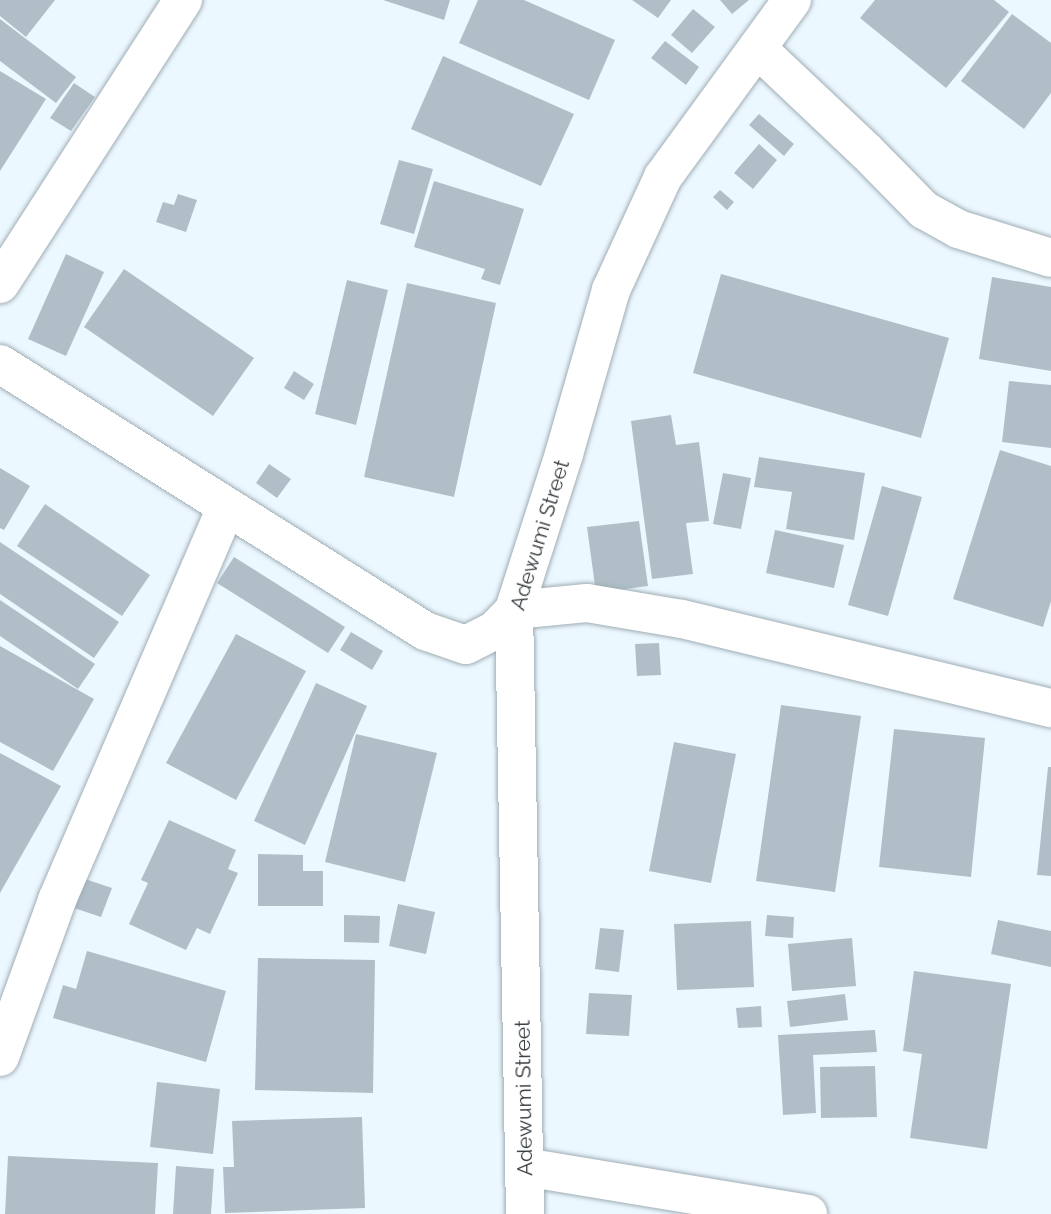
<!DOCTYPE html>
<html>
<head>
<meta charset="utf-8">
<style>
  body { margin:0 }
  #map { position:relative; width:1051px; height:1214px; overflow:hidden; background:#ecf8ff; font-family:Raleway,sans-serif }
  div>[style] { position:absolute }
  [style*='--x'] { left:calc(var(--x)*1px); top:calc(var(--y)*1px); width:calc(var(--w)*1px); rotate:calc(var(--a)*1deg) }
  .building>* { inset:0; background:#b0bfc7 }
  .roads { filter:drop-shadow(0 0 2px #9fadb5) drop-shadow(0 0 2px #9fadb5) }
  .street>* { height:38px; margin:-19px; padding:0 19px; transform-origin:19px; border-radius:19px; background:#fff }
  span { translate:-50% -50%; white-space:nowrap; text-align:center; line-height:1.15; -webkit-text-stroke:5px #fff; paint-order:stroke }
  .street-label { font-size:21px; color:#343a3e }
</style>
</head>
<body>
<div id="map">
  <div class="building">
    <i style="clip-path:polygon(0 0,55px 0,26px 37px,0 16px)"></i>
    <i style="clip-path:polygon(383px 0,450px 0,444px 20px)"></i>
    <i style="clip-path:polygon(478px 0,524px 0,615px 40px,589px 100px,459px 43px)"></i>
    <i style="clip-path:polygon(632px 0,671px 0,658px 18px)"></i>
    <i style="clip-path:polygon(720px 0,749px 0,732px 14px)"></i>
    <i style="clip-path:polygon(875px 0,994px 0,1009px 12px,946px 88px,860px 18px)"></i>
    <i style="clip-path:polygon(693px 9px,715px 27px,692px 53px,671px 35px)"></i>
    <i style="clip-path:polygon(1012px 14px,1051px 43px,1051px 93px,1024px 129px,961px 81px)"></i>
    <i style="clip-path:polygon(0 19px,76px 77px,56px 103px,0 61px)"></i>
    <i style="clip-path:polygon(665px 41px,699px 67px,686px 85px,651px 58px)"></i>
    <i style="clip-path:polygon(443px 56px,574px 114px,541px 186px,411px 129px)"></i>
    <i style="clip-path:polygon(0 71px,46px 99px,0 171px)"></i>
    <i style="clip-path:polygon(74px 83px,95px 97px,71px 131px,50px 118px)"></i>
    <i style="clip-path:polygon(759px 114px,794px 144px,784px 156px,749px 125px)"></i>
    <i style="clip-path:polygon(759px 144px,777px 160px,753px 189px,734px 173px)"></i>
    <i style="clip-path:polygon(399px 160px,433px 169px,414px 234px,380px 224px)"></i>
    <i style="clip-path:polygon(434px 181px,524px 209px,500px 285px,481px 279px,485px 269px,414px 247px)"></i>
    <i style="clip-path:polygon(720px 190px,734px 202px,727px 210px,713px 197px)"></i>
    <i style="clip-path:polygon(178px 194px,197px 200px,186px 232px,156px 222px,163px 202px,174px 205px)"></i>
    <i style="clip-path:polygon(66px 254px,104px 272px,66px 356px,28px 339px)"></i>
    <i style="clip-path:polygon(124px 269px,254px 358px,213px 416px,84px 327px)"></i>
    <i style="clip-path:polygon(721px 274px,949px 338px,921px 438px,693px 373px)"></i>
    <i style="clip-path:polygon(992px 277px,1051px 287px,1051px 371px,979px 359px)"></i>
    <i style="clip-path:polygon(347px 280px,388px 290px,356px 425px,315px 414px)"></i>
    <i style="clip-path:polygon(407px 283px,496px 303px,454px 497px,364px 477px)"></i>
    <i style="clip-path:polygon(294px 371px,314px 384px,304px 400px,284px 388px)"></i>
    <i style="clip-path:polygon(1009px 381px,1051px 385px,1051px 448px,1002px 442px)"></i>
    <i style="clip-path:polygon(671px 415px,676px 445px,699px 442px,709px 521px,686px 523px,693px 574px,652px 579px,631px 421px)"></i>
    <i style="clip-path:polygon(1000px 450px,1051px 466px,1051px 601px,1043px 627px,953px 599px)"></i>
    <i style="clip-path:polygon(759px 457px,865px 473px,854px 540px,786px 529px,792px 492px,754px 487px)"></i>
    <i style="clip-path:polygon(269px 464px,291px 479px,277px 498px,256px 483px)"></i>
    <i style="clip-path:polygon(0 468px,30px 486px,4px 530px,0 528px)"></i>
    <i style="clip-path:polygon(723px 473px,751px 478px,741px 529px,713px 524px)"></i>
    <i style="clip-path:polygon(882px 486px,922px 497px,888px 616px,848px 605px)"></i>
    <i style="clip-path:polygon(45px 504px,150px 575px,122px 616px,17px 546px)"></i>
    <i style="clip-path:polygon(639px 521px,648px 586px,596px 593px,587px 527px)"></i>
    <i style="clip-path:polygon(775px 530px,844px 545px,834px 588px,766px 573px)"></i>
    <i style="clip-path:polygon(0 542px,119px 622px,94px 658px,0 594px)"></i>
    <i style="clip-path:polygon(234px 557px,345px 627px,328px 653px,217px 583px)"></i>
    <i style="clip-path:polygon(0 600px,95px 664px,78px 689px,0 636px)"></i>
    <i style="clip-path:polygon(351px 632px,383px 651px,372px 670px,340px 650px)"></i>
    <i style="clip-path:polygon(236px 634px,306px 671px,236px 800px,166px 763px)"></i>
    <i style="clip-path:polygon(659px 643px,661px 675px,637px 676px,635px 644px)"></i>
    <i style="clip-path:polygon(0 646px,94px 699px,53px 771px,0 742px)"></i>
    <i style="clip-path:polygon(316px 683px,367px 706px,305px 845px,254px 821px)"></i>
    <i style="clip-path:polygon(781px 705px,861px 716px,835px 892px,756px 881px)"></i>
    <i style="clip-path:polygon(894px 729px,985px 738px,971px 877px,879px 867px)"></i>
    <i style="clip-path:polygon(356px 734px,437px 753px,405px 882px,325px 862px)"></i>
    <i style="clip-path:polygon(674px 742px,736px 754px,711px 883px,649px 871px)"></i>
    <i style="clip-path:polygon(0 753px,61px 786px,0 893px)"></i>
    <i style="clip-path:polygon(1048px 767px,1051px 767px,1051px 876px,1037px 875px)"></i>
    <i style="clip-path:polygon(169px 820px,236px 850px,228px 869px,238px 873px,210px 934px,197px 928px,186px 950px,129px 924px,148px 883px,141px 880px)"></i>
    <i style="clip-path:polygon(258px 854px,303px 855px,303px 871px,323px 871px,323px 906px,258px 906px)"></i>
    <i style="clip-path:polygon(85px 879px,112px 888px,101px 917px,74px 908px)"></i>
    <i style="clip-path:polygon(398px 904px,435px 912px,426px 954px,389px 946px)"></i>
    <i style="clip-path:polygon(344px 915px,380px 916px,379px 943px,344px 942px)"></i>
    <i style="clip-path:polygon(767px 915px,794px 917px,793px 938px,765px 936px)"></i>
    <i style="clip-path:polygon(998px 920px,1051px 931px,1051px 967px,991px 954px)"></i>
    <i style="clip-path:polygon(751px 921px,754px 987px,677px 990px,674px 924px)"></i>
    <i style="clip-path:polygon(600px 928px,624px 930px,619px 972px,595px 969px)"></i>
    <i style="clip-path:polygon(852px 938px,856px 986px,792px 991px,788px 944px)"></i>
    <i style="clip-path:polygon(87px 951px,226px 991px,206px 1062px,53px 1018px,63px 985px,76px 989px)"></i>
    <i style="clip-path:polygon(258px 958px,375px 960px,373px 1093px,255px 1090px)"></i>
    <i style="clip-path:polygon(914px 971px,1011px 984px,987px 1149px,910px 1138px,922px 1054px,903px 1051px)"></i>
    <i style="clip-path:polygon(589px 993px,632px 995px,629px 1036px,586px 1034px)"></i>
    <i style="clip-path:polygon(845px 994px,848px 1020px,790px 1027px,787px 1001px)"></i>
    <i style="clip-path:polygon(761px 1006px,762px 1027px,738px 1028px,736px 1008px)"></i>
    <i style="clip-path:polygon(875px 1030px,877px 1052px,813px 1055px,816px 1113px,783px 1115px,778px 1035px)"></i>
    <i style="clip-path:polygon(875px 1066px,877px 1117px,821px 1118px,820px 1067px)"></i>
    <i style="clip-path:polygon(157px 1082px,220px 1089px,213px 1154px,150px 1147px)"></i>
    <i style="clip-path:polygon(362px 1117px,365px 1208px,225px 1213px,223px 1167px,234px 1167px,232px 1121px)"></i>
    <i style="clip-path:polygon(8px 1156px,158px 1163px,155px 1214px,5px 1214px)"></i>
    <i style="clip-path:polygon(176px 1166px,214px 1169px,211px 1214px,173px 1214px)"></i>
  </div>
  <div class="roads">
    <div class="street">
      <i style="--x:758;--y:49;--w:149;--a:43.4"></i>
      <i style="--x:866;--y:151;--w:83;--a:45.5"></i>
      <i style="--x:924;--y:210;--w:39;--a:29"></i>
      <i style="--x:958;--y:229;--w:97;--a:17.3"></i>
      <i style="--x:0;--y:284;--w:338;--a:-57.2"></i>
      <i style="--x:0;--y:364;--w:502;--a:32.14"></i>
      <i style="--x:425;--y:631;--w:43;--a:18.9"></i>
      <i style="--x:466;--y:645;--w:33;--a:-27"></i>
      <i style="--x:495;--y:630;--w:28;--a:-46"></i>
      <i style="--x:514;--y:610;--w:73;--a:-5.5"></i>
      <i style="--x:587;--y:603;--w:96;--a:9.6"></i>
      <i style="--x:682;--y:619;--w:380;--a:13.6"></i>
      <i style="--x:0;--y:1057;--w:167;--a:-70"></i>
      <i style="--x:57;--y:900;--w:428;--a:-66.7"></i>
      <i style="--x:525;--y:1167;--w:287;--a:9.4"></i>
      <i style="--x:525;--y:1214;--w:604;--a:-91.04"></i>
      <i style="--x:514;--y:610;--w:164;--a:-72.2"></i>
      <i style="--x:564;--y:454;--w:171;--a:-74"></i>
      <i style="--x:611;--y:290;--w:124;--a:-65.3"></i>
      <i style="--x:663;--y:177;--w:219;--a:-53.9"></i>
    </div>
  </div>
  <div class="street-label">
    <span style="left:540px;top:535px;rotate:-73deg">Adewumi Street</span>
    <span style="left:524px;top:1098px;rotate:-91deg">Adewumi Street</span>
  </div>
</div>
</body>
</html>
